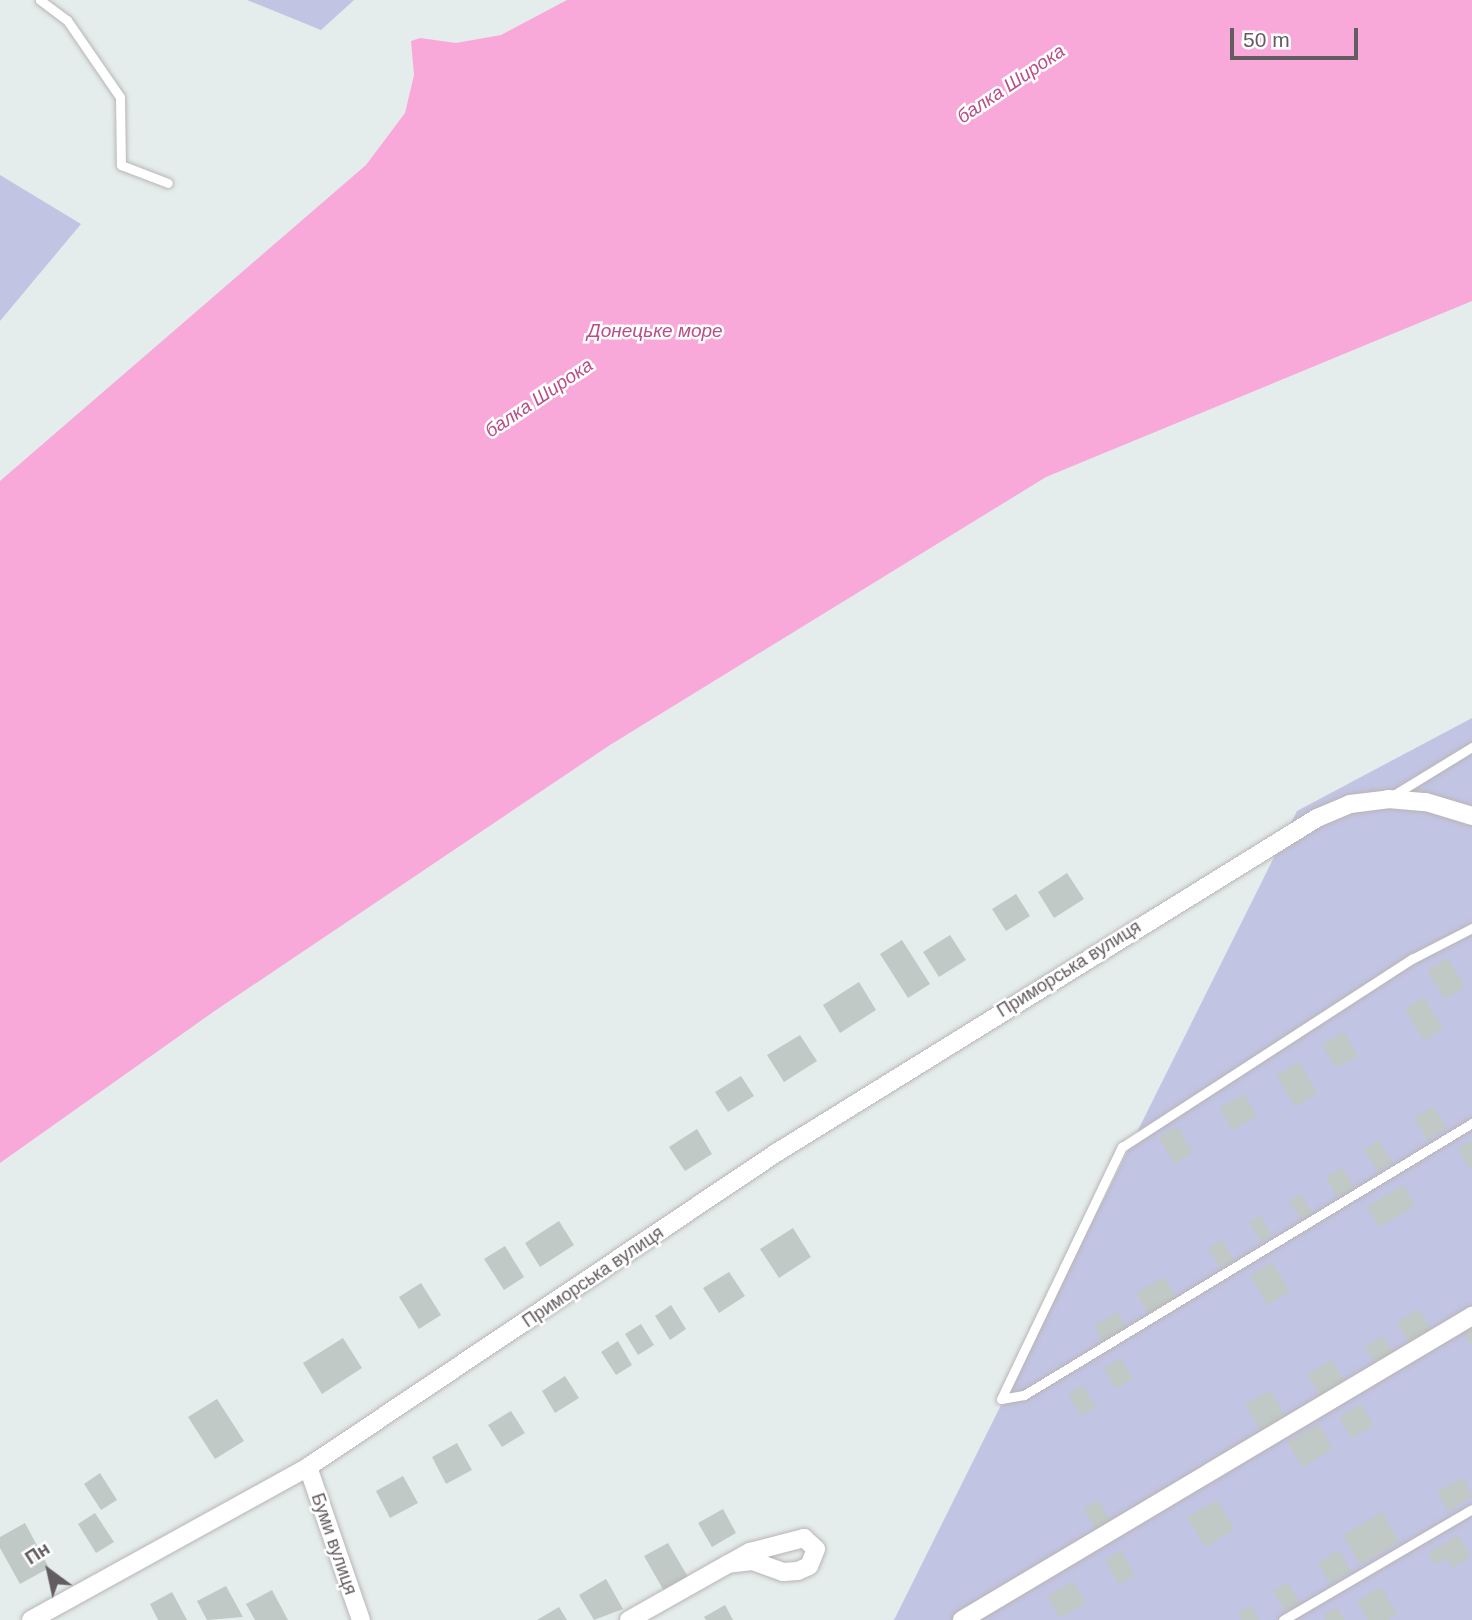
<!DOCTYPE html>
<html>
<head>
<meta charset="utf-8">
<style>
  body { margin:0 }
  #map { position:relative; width:1472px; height:1620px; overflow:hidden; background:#e4edeb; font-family:Arial,sans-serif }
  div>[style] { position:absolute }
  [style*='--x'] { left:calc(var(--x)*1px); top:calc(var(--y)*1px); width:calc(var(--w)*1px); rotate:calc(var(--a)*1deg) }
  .green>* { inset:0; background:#c2c4e3 }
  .water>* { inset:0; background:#f8a9d9 }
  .building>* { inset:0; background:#c0c9c6 }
  .roads { filter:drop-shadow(0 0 2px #bab4b6) drop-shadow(0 0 2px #bab4b6) }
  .service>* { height:9px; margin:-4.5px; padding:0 4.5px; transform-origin:4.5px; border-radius:4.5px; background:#fff }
  .minor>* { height:18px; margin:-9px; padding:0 9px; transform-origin:9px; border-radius:9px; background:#fff }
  span { translate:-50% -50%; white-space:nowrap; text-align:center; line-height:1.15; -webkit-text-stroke:5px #fff; paint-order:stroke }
  .street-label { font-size:18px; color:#635c60 }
  .water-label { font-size:19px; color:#ba4e86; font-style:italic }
  .north { position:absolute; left:14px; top:1536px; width:70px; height:70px; -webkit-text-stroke:5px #fff; paint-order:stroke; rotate:327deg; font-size:19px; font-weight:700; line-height:28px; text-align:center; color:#635c60 }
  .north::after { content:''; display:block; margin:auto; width:24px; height:32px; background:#635c60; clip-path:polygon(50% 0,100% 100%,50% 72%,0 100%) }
  .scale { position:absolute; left:1230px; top:28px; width:128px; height:32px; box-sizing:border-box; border:4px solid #635c60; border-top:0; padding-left:9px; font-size:21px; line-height:24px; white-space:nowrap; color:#635c60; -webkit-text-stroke:5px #fff; paint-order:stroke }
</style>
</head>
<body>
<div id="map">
  <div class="green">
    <i style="clip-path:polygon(247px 0,354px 0,321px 30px)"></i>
    <i style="clip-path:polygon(0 175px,81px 224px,0 321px)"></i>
    <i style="clip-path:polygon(1472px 718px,1472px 1620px,894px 1620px,1297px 811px)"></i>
  </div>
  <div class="water">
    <i style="clip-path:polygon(567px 0,1472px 0,1472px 301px,1046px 477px,610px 745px,216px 1010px,0 1163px,0 481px,366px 165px,405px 113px,414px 75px,411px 41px,420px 38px,456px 43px,501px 35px)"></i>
  </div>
  <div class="building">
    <i style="clip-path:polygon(1067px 873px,1084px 899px,1054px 918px,1038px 892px)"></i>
    <i style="clip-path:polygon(1016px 894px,1030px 916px,1006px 931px,992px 909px)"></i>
    <i style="clip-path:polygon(950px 935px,966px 960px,939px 977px,923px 952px)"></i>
    <i style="clip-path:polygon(902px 940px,930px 984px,908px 998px,880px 954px)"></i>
    <i style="clip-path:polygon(1448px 958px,1465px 987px,1445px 999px,1427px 970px)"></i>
    <i style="clip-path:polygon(859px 982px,876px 1010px,840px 1033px,823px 1005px)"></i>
    <i style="clip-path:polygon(1424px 997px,1443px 1029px,1424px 1041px,1405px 1009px)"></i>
    <i style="clip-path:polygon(1344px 1032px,1358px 1056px,1336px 1068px,1322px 1045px)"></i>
    <i style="clip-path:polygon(800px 1035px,817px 1061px,784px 1082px,767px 1055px)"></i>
    <i style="clip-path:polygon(1299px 1062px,1317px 1093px,1295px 1107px,1276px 1075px)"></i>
    <i style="clip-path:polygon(741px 1076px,754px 1096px,728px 1112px,715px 1092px)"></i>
    <i style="clip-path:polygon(1244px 1094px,1257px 1116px,1232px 1130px,1219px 1108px)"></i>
    <i style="clip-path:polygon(1434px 1106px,1447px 1128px,1427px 1140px,1414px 1118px)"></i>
    <i style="clip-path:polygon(1177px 1126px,1193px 1152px,1174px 1164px,1159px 1137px)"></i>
    <i style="clip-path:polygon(697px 1129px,712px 1154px,685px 1171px,669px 1147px)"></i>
    <i style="clip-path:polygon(1379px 1140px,1393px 1163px,1378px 1172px,1364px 1149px)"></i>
    <i style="clip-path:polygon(1472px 1140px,1472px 1167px,1469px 1168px,1458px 1148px)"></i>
    <i style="clip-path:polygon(1342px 1168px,1354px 1187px,1337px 1197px,1326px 1177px)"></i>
    <i style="clip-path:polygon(1403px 1185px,1415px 1206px,1379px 1227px,1367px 1207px)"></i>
    <i style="clip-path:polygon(1301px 1194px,1312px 1213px,1301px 1220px,1289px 1201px)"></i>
    <i style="clip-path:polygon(1260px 1215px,1272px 1236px,1261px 1242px,1249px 1222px)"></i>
    <i style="clip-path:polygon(559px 1221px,574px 1245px,540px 1267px,525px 1243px)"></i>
    <i style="clip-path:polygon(793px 1228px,811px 1257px,779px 1278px,760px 1249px)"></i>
    <i style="clip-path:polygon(1222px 1240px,1234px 1260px,1220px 1268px,1208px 1248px)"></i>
    <i style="clip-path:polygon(505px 1246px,524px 1277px,504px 1290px,484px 1259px)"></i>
    <i style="clip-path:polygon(1272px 1262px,1290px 1292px,1267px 1305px,1250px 1275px)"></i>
    <i style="clip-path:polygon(729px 1272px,745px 1296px,719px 1313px,703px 1288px)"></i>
    <i style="clip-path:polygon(1164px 1277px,1176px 1298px,1148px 1314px,1136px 1293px)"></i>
    <i style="clip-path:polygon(421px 1283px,441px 1315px,419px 1329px,399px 1297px)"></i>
    <i style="clip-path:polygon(671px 1305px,686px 1329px,670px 1340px,655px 1316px)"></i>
    <i style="clip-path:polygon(1419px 1309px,1432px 1331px,1410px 1344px,1397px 1322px)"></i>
    <i style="clip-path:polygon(1117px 1312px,1126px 1327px,1102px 1341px,1094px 1326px)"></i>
    <i style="clip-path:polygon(641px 1324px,654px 1345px,638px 1355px,625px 1334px)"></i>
    <i style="clip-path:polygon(1472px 1327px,1472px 1348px,1463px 1332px)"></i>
    <i style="clip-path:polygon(1383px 1336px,1395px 1356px,1377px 1367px,1365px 1347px)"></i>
    <i style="clip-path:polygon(343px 1338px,362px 1368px,322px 1394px,303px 1363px)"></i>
    <i style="clip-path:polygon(618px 1341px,632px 1365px,616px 1375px,601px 1352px)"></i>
    <i style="clip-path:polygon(1121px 1358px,1133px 1379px,1116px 1389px,1104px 1368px)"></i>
    <i style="clip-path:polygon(1332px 1360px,1346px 1384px,1322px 1399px,1307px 1374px)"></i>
    <i style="clip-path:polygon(565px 1376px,579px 1398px,555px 1413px,542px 1391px)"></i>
    <i style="clip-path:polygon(1083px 1385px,1096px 1407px,1081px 1416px,1068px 1394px)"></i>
    <i style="clip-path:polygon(1270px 1390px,1285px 1416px,1260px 1430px,1245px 1404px)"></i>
    <i style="clip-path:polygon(217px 1399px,244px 1441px,215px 1459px,188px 1417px)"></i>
    <i style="clip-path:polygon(1361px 1404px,1374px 1425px,1351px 1438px,1339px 1417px)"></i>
    <i style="clip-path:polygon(511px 1411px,525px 1433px,502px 1447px,488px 1425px)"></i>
    <i style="clip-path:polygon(1319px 1424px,1333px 1449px,1302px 1467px,1287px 1442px)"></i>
    <i style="clip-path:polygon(457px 1443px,472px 1470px,446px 1484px,432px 1457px)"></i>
    <i style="clip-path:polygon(100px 1473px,117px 1500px,101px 1510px,84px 1484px)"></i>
    <i style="clip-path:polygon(403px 1476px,418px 1503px,390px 1518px,376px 1491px)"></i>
    <i style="clip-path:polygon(1463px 1477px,1472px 1497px,1448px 1511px,1437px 1492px)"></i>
    <i style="clip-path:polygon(1098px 1500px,1110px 1521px,1096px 1529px,1083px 1508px)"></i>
    <i style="clip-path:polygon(1217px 1500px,1234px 1530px,1205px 1547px,1187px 1517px)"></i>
    <i style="clip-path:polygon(723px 1509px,736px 1533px,712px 1547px,698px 1523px)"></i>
    <i style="clip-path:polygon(1382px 1512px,1399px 1542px,1360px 1565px,1343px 1535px)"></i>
    <i style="clip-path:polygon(95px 1513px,114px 1542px,96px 1553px,78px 1524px)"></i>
    <i style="clip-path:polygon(25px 1523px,49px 1568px,20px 1584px,0 1548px,0 1537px)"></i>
    <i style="clip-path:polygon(1458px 1535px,1471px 1557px,1452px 1568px,1447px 1558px,1435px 1565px,1428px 1553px)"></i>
    <i style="clip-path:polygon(668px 1543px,688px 1577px,664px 1591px,644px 1556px)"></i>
    <i style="clip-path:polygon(1121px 1550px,1135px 1575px,1119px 1585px,1105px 1560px)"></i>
    <i style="clip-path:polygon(1339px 1550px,1351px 1571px,1330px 1584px,1318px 1563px)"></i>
    <i style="clip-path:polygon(606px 1579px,623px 1609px,594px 1620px,579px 1595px)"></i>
    <i style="clip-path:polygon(1073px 1581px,1086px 1603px,1060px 1618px,1047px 1596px)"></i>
    <i style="clip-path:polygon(1288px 1582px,1300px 1603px,1285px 1611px,1273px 1591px)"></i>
    <i style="clip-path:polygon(226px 1586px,243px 1617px,207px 1620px,197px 1601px)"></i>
    <i style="clip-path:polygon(1381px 1587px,1397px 1614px,1387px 1620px,1368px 1620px,1357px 1601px)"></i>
    <i style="clip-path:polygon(272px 1590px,288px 1620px,255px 1620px,246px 1604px)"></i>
    <i style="clip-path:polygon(172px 1592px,187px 1620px,158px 1620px,150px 1604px)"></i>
    <i style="clip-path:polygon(725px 1605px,733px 1620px,706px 1620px,704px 1617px)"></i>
    <i style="clip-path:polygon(1250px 1605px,1259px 1620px,1242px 1620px,1238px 1613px)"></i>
    <i style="clip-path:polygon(559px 1607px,567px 1620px,537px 1620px)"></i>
    <i style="clip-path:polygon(1337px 1607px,1345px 1620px,1326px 1620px,1323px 1615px)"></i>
  </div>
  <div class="roads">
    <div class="service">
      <i style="--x:40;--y:0;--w:34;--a:37"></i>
      <i style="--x:67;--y:20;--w:93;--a:55.5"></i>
      <i style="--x:120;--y:97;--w:68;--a:89.2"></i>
      <i style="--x:121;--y:165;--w:50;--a:21"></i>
      <i style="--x:1392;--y:796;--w:94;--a:-31.5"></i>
      <i style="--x:1001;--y:1399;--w:280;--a:-64.4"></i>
      <i style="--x:1122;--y:1147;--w:346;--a:-33"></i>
      <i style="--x:1412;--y:959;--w:68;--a:-27.3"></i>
      <i style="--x:1001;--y:1399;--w:23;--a:-10"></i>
      <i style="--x:1024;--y:1395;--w:524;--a:-31.26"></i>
      <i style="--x:1283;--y:1620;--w:219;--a:-30.4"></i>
    </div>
    <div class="minor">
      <i style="--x:308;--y:1467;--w:162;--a:70.9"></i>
      <i style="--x:31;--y:1620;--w:316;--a:-28.9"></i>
      <i style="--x:308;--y:1467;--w:564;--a:-33.86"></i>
      <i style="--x:776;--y:1153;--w:636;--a:-31.77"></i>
      <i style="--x:1317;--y:818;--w:36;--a:-23"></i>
      <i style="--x:1350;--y:804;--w:38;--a:-7"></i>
      <i style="--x:1388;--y:799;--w:38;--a:5"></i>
      <i style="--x:1426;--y:802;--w:48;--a:16.9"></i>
      <i style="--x:629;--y:1620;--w:114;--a:-29.5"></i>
      <i style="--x:728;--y:1564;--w:25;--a:-29"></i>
      <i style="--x:750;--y:1552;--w:56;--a:-14.5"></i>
      <i style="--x:804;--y:1538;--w:16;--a:43"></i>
      <i style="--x:816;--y:1549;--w:18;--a:112"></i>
      <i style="--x:809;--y:1566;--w:12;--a:156"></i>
      <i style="--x:798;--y:1571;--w:15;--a:176"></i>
      <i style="--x:783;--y:1572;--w:33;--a:-160"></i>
      <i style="--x:752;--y:1561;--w:24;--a:173"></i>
      <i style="--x:962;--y:1620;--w:594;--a:-30.8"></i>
    </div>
  </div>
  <div class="street-label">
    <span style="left:1069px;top:969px;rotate:-32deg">Приморська вулиця</span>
    <span style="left:593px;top:1277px;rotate:-34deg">Приморська вулиця</span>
    <span style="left:334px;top:1544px;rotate:71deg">Буми вулиця</span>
  </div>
  <div class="water-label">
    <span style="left:1011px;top:84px;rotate:-34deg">балка Широка</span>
    <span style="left:655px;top:331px">Донецьке море</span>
    <span style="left:539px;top:398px;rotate:-34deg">балка Широка</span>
  </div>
  <div class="north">Пн</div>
  <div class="scale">50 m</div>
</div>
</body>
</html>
